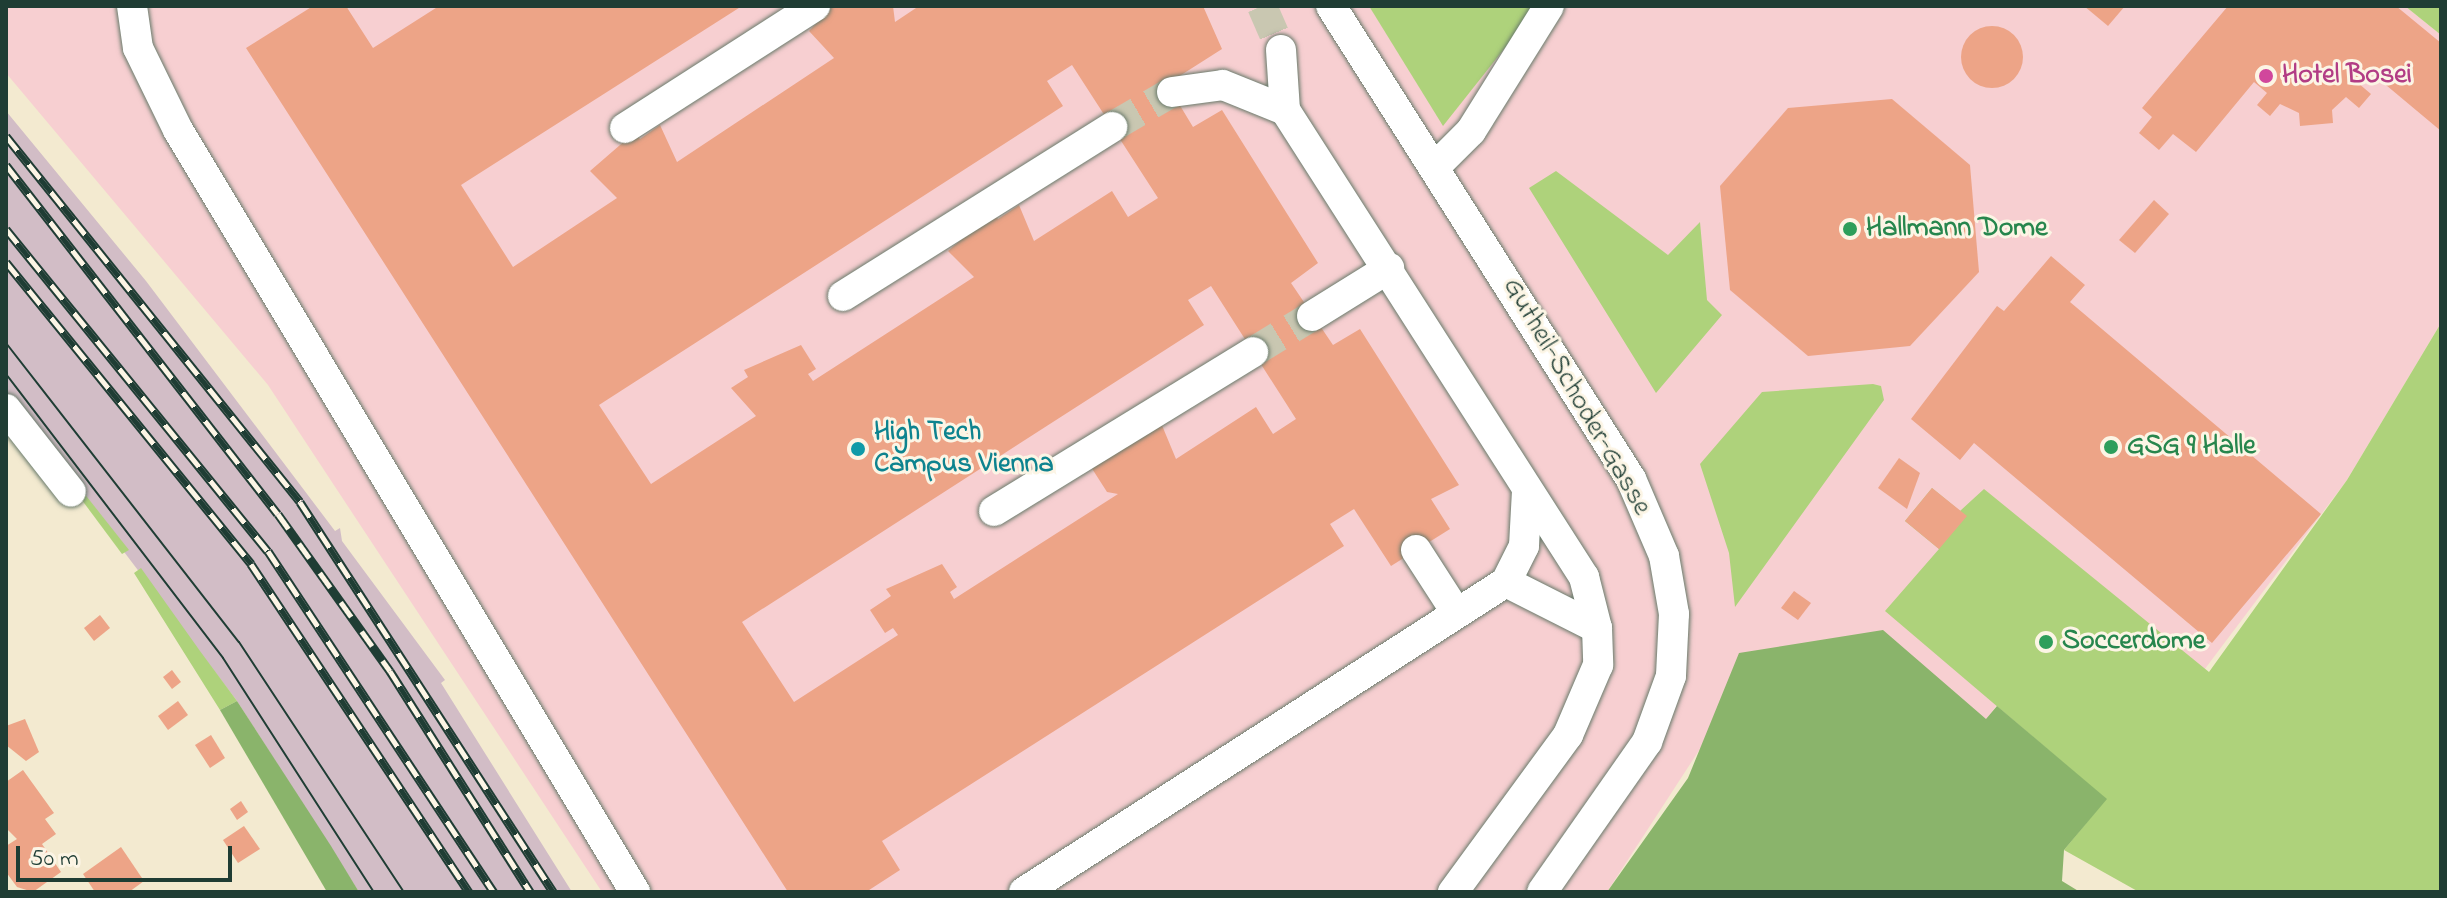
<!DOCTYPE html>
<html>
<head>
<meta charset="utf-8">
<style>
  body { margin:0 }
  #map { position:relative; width:2447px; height:898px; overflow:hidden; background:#f3ead0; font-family:"Indie Flower",sans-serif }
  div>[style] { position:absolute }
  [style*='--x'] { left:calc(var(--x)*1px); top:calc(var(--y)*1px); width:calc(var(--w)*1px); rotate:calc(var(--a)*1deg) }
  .built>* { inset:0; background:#f7cfd1 }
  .industrial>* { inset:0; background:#d2bdc6 }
  .green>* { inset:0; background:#aed27b }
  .forest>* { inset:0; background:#8ab46b }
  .building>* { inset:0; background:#eda487 }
  .round { border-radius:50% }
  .minor-tunnel>* { height:30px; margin-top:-15px; transform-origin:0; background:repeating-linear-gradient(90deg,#c9c7b1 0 30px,transparent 0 45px) }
  .roads { filter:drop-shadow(0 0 2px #697a6b) drop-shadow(0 0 2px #697a6b) }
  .minor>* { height:30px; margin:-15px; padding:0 15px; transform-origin:15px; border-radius:15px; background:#fff }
  .tram>* { height:2px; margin:-1px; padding:0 1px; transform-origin:1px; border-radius:1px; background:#1f3d34 }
  .rail>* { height:9px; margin-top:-4.5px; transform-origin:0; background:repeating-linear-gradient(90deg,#fcf5e5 0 18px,#1f3d34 0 36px); box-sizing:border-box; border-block:2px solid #1f3d34 }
  .dots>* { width:22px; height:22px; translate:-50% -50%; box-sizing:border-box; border:4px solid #fcf5e5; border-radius:50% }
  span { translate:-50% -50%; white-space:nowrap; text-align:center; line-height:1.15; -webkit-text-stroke:6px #fcf5e5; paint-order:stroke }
  .hotel-label { font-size:28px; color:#b23c85; font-weight:700 }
  .left { translate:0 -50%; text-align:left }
  .leisure-label { font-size:28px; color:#27864d; font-weight:700 }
  .street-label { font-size:28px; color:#1f3d34 }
  .culture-label { font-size:28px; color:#0d838f; font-weight:700 }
  .frame { position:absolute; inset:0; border:8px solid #1f3d34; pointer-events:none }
  .scale { position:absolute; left:16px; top:846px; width:216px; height:36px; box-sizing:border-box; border:4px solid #1f3d34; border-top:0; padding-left:10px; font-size:24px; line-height:28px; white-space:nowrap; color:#1f3d34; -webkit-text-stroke:6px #fcf5e5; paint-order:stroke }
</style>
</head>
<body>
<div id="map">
  <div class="built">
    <i style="clip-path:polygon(6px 6px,2405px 6px,2441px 35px,2441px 323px,2347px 480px,2107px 799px,1996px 706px,1987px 719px,1709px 735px,1607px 892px,602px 892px,268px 385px,6px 73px)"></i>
  </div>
  <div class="industrial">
    <i style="clip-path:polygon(6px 111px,146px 281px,335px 531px,340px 528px,342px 541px,445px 680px,441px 683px,572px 892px,359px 892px,237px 701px,6px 396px)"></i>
  </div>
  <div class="green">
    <i style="clip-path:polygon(1369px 6px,1532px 6px,1535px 10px,1443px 126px)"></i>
    <i style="clip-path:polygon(2405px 6px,2441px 6px,2441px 35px)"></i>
    <i style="clip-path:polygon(1556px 171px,1668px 255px,1700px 222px,1707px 300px,1722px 315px,1656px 393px,1529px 188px)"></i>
    <i style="clip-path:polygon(2441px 323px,2441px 892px,2139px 892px,2064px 850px,2106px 799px,1885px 611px,1939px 549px,1905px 521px,1932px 488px,1960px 511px,1984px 489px,2209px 672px,2347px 480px)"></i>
    <i style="clip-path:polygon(1873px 384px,1881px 386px,1884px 400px,1735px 607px,1729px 553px,1700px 464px,1762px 392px)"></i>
    <i style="clip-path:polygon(6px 398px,38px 435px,129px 550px,122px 554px)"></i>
    <i style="clip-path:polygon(141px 568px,200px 651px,237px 701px,220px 710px,134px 573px)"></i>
  </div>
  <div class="forest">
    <i style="clip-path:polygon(1883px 630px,1986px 719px,1997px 706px,2107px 799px,2064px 850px,2062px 881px,2080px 892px,1607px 892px,1688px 778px,1739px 653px)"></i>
    <i style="clip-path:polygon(237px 701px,331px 846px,359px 892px,327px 892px,220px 710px)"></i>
  </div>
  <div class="building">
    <i style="clip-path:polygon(evenodd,313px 6px,346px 6px,373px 48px,439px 6px,742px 6px,461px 185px,513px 267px,617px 198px,590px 171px,635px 132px,640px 139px,660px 125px,677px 162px,834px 58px,809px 31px,833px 6px,893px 6px,895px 22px,919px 6px,1203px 6px,1222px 49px,1167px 84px,1193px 127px,1222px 110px,1318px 263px,1291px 283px,1333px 345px,1360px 329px,1459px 485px,1431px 499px,1450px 529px,1391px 566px,1354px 509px,1330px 524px,1344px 546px,882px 841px,900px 870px,866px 892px,788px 892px,246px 48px,313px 6px,1072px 65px,1158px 198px,1128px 217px,1112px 191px,1034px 241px,1019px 205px,998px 219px,993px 212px,948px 251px,974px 277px,813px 381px,808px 374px,816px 369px,801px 345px,744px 370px,748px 377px,731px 388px,756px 416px,651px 484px,599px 405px,1063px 106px,1047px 81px,1072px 65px,313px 6px,1211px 286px,1296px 419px,1273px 434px,1256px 407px,1176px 459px,1161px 423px,1091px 467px,1107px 492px,1118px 494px,954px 599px,950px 592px,957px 587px,942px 564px,886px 589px,891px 596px,870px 610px,885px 633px,893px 628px,898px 635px,794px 702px,742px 622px,1204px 325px,1188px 300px,1211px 286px)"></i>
    <i style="clip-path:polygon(2084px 6px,2125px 6px,2108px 26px)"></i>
    <i style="clip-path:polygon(2228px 6px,2396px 6px,2441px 43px,2441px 131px,2368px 70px,2358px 83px,2371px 94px,2359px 108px,2346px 97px,2332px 110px,2333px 123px,2300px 126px,2299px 113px,2280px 104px,2270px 116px,2257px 105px,2267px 93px,2254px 82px,2196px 152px,2173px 134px,2159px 150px,2139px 133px,2152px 117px,2142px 108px)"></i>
    <i class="round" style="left:1961px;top:26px;width:62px;height:62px"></i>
    <i style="clip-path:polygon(1892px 99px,1970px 165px,1979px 272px,1910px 346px,1808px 356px,1730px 290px,1720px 186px,1788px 108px)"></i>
    <i style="clip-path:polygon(2154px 200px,2169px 214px,2135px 253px,2119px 240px)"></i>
    <i style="clip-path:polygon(2051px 256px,2085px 285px,2070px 302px,2321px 514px,2212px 643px,1974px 443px,1960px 460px,1911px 419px,1997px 306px,2004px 311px)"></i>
    <i style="clip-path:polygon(1899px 458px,1920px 473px,1907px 509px,1878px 488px)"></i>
    <i style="clip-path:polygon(1932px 488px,1967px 516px,1939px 549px,1905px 521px)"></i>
    <i style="clip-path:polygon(1794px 591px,1811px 603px,1798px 620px,1781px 608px)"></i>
    <i style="clip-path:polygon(100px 615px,110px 628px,94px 641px,84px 628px)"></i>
    <i style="clip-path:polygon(172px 670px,181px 682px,172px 689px,163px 677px)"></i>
    <i style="clip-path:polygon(178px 701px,188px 715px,168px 730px,158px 716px)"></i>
    <i style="clip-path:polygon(25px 719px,39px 752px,26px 761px,6px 745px,6px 726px)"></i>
    <i style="clip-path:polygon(211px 735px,225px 758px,210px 768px,195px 745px)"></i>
    <i style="clip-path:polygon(23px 770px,54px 813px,45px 819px,56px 834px,42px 844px,61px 872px,33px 892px,17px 887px,6px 872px,6px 846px,17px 839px,6px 828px,6px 782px)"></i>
    <i style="clip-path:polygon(241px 801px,248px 812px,237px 820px,230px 809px)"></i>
    <i style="clip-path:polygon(244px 826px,260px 849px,238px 863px,223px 840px)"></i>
    <i style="clip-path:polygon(121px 847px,144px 881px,129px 892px,95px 892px,83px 874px)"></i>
  </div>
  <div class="minor-tunnel">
    <i style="--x:1262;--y:6;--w:48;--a:66.6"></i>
    <i style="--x:1112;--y:127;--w:69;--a:-30.3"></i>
    <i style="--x:1253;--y:352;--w:69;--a:-31.4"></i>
  </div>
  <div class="roads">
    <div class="minor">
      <i style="--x:132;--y:6;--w:42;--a:81.9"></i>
      <i style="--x:138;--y:48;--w:91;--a:64"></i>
      <i style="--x:178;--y:130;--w:889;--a:59.05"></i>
      <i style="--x:1331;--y:6;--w:560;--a:57.62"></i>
      <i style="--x:1631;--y:479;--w:84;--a:66.8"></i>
      <i style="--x:1664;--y:556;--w:59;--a:80.2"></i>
      <i style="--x:1674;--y:614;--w:62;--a:92.8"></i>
      <i style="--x:1671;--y:676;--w:70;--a:110"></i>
      <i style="--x:1647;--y:742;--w:183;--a:125"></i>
      <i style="--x:1281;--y:50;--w:60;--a:86.2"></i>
      <i style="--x:1285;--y:110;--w:555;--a:57.37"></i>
      <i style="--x:1584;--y:577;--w:53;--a:75.7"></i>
      <i style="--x:1172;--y:92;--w:51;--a:-7.8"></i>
      <i style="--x:1223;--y:85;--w:67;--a:22"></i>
      <i style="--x:625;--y:128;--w:226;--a:-32.7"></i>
      <i style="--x:1437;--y:165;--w:48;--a:-45"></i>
      <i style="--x:1471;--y:131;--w:147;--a:-58"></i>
      <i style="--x:843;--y:296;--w:318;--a:-32.1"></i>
      <i style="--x:1312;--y:316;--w:91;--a:-31.9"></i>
      <i style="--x:6;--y:409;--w:105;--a:51.9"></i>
      <i style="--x:994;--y:511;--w:304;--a:-31.5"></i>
      <i style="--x:1416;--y:550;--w:74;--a:57.2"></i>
      <i style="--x:1506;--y:582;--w:40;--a:-63.4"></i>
      <i style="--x:1524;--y:546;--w:55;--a:-86.9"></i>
      <i style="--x:1024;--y:892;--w:573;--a:-32.75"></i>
      <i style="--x:1506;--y:582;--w:102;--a:26.8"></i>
      <i style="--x:1597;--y:628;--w:37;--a:88"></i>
      <i style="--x:1598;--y:665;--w:76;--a:113.2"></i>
      <i style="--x:1568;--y:735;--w:195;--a:126.2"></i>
    </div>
  </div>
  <div class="tram">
    <i style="--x:6;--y:343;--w:379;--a:52.1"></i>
    <i style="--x:239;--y:642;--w:300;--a:56.6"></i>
    <i style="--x:6;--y:374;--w:357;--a:52.6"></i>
    <i style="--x:223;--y:658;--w:278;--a:57.2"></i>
  </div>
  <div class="rail">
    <i style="--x:6;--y:136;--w:469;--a:51.2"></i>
    <i style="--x:300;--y:502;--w:465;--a:57"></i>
    <i style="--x:6;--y:165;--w:442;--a:52.1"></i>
    <i style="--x:278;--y:514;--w:193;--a:54.5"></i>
    <i style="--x:390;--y:671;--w:262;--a:57.6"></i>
    <i style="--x:6;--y:229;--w:415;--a:50.9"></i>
    <i style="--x:268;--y:551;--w:409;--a:56.5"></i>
    <i style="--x:6;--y:262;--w:389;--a:50.9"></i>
    <i style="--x:251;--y:564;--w:394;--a:56.4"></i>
  </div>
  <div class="dots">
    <i style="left:2266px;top:76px;background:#d1479c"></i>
    <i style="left:1850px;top:229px;background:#2e9e5b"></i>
    <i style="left:2111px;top:447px;background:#2e9e5b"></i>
    <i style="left:858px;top:449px;background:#0f9aa8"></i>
    <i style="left:2046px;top:642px;background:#2e9e5b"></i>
  </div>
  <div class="hotel-label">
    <span class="left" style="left:2282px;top:76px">Hotel Bosei</span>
  </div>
  <div class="leisure-label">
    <span class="left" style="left:1866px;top:229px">Hallmann Dome</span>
    <span class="left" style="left:2127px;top:447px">GSG 9 Halle</span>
    <span class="left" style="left:2062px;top:642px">Soccerdome</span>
  </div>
  <div class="street-label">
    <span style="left:1576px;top:397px;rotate:60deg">Gutheil-Schoder-Gasse</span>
  </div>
  <div class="culture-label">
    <span class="left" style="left:874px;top:449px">High Tech<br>Campus Vienna</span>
  </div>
  <div class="frame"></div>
  <div class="scale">50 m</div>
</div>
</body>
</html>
